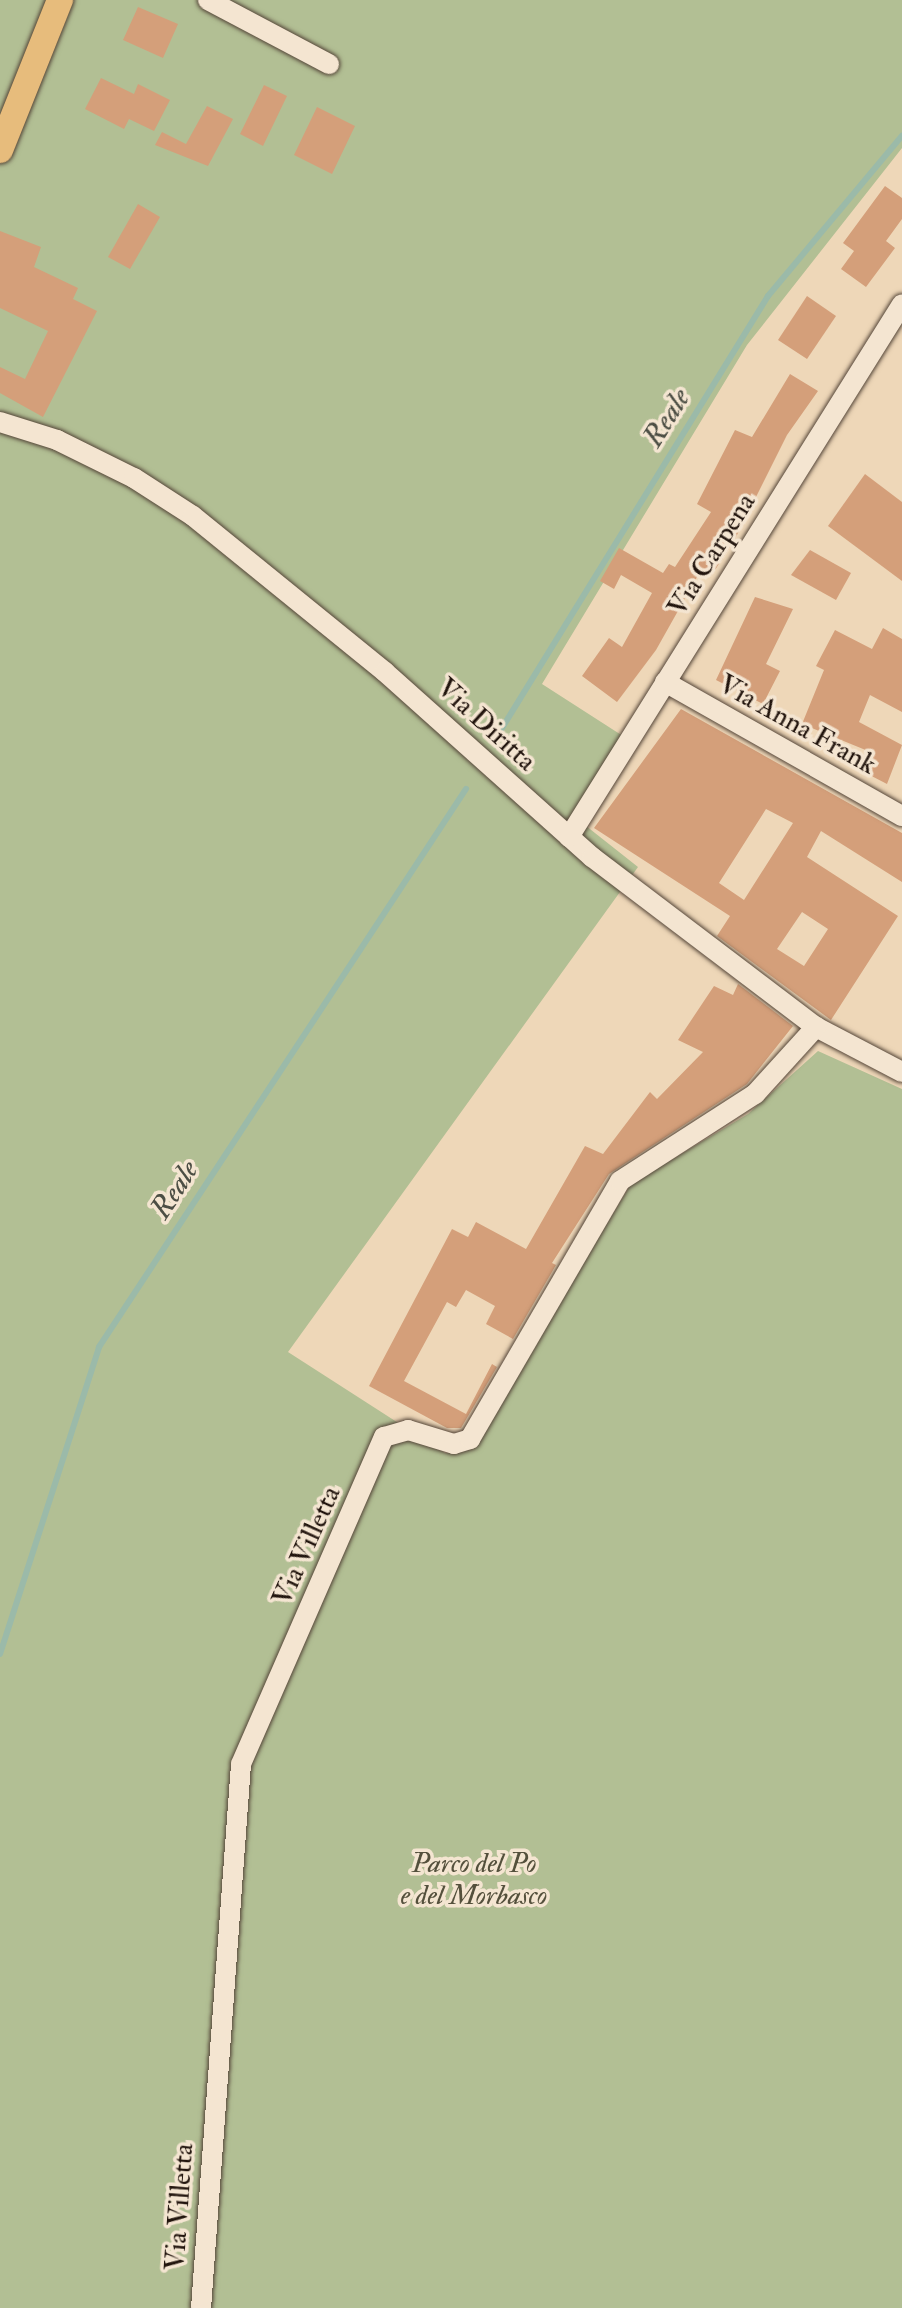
<!DOCTYPE html>
<html>
<head>
<meta charset="utf-8">
<style>
  body { margin:0 }
  #map { position:relative; width:902px; height:2308px; overflow:hidden; background:#eed7b8; font-family:"IM FELL Double Pica",serif }
  div>[style] { position:absolute }
  [style*='--x'] { left:calc(var(--x)*1px); top:calc(var(--y)*1px); width:calc(var(--w)*1px); rotate:calc(var(--a)*1deg) }
  .green>* { inset:0; background:#b2bf94 }
  .stream>* { height:6px; margin:-3px; padding:0 3px; transform-origin:3px; border-radius:3px; background:#9bbaa9 }
  .building>* { inset:0; background:#d49f7a }
  .roads { filter:drop-shadow(0 0 2px #544538) drop-shadow(0 0 2px #544538) }
  .minor>* { height:20px; margin:-10px; padding:0 10px; transform-origin:10px; border-radius:10px; background:#f4e5d1 }
  .major>* { height:26px; margin:-13px; padding:0 13px; transform-origin:13px; border-radius:13px; background:#e7bc7c }
  span { translate:-50% -50%; white-space:nowrap; text-align:center; line-height:1.15; -webkit-text-stroke:7px #f4e5d1; paint-order:stroke }
  .street-label { font-size:28px; color:#21140d }
  .park-label { font-size:28px; color:#54503c; font-style:italic }
  .water-label { font-size:30px; color:#4c4e44; font-style:italic }
</style>
</head>
<body>
<div id="map">
  <div class="green">
    <i style="clip-path:polygon(0 0,902px 0,902px 148px,747px 345px,542px 684px,626px 738px,576px 818px,638px 867px,288px 1352px,445px 1453px,461px 1452px,471px 1447px,631px 1184px,748px 1114px,818px 1051px,902px 1089px,902px 2308px,0 2308px)"></i>
  </div>
  <div class="stream">
    <i style="--x:494;--y:741;--w:523;--a:-58.38"></i>
    <i style="--x:768;--y:296;--w:209;--a:-50.1"></i>
    <i style="--x:0;--y:1654;--w:323;--a:-72.1"></i>
    <i style="--x:99;--y:1347;--w:668;--a:-56.67"></i>
  </div>
  <div class="building">
    <i style="clip-path:polygon(138px 7px,178px 24px,163px 58px,123px 40px)"></i>
    <i style="clip-path:polygon(101px 78px,134px 94px,138px 84px,170px 100px,154px 131px,129px 119px,124px 129px,85px 109px)"></i>
    <i style="clip-path:polygon(264px 85px,287px 96px,263px 146px,240px 134px)"></i>
    <i style="clip-path:polygon(207px 106px,233px 119px,208px 166px,155px 145px,162px 132px,186px 144px)"></i>
    <i style="clip-path:polygon(317px 107px,355px 126px,332px 174px,294px 155px)"></i>
    <i style="clip-path:polygon(885px 186px,902px 198px,902px 219px,886px 241px,895px 248px,866px 287px,841px 269px,854px 251px,843px 243px)"></i>
    <i style="clip-path:polygon(138px 204px,160px 217px,130px 269px,108px 257px)"></i>
    <i style="clip-path:polygon(0 231px,41px 247px,34px 267px,78px 288px,73px 299px,97px 311px,43px 417px,0 393px,0 367px,25px 379px,48px 331px,0 308px)"></i>
    <i style="clip-path:polygon(807px 296px,836px 316px,807px 359px,778px 340px)"></i>
    <i style="clip-path:polygon(790px 374px,818px 391px,787px 435px,734px 541px,711px 576px,701px 570px,656px 650px,617px 702px,582px 676px,609px 638px,622px 647px,652px 593px,621px 575px,614px 589px,600px 581px,619px 548px,663px 573px,669px 564px,675px 567px,711px 512px,697px 504px,735px 430px,752px 437px)"></i>
    <i style="clip-path:polygon(865px 474px,902px 502px,902px 581px,828px 526px)"></i>
    <i style="clip-path:polygon(810px 550px,851px 573px,836px 600px,791px 575px)"></i>
    <i style="clip-path:polygon(755px 597px,793px 609px,766px 664px,780px 671px,763px 704px,716px 680px)"></i>
    <i style="clip-path:polygon(883px 628px,902px 639px,902px 712px,870px 695px,859px 722px,902px 745px,887px 784px,858px 769px,868px 751px,802px 724px,824px 670px,816px 666px,835px 630px,872px 649px)"></i>
    <i style="clip-path:polygon(evenodd,681px 709px,902px 833px,902px 882px,821px 831px,807px 857px,898px 916px,831px 1020px,717px 936px,730px 916px,594px 828px,681px 709px,766px 809px,793px 823px,744px 900px,719px 883px,766px 809px,681px 709px,802px 912px,828px 929px,804px 966px,777px 949px,802px 912px)"></i>
    <i style="clip-path:polygon(738px 984px,793px 1026px,747px 1084px,609px 1174px,552px 1263px,556px 1265px,513px 1339px,486px 1324px,495px 1306px,466px 1290px,456px 1307px,447px 1302px,404px 1381px,466px 1414px,492px 1364px,497px 1367px,461px 1428px,447px 1428px,369px 1386px,452px 1229px,468px 1237px,476px 1222px,526px 1249px,585px 1146px,603px 1154px,650px 1092px,657px 1099px,703px 1052px,678px 1040px,714px 986px,733px 995px)"></i>
  </div>
  <div class="roads">
    <div class="minor">
      <i style="--x:208;--y:0;--w:137;--a:27.9"></i>
      <i style="--x:0;--y:422;--w:60;--a:17.5"></i>
      <i style="--x:57;--y:440;--w:86;--a:26.3"></i>
      <i style="--x:134;--y:478;--w:70;--a:32.8"></i>
      <i style="--x:193;--y:516;--w:247;--a:39.1"></i>
      <i style="--x:385;--y:672;--w:278;--a:41.8"></i>
      <i style="--x:592;--y:857;--w:281;--a:37.2"></i>
      <i style="--x:816;--y:1027;--w:97;--a:27.6"></i>
      <i style="--x:665;--y:682;--w:272;--a:29.5"></i>
      <i style="--x:569;--y:837;--w:628;--a:-58"></i>
      <i style="--x:201;--y:2308;--w:545;--a:-85.79"></i>
      <i style="--x:241;--y:1764;--w:357;--a:-66.4"></i>
      <i style="--x:384;--y:1437;--w:25;--a:-16"></i>
      <i style="--x:408;--y:1430;--w:48;--a:16.9"></i>
      <i style="--x:454;--y:1444;--w:17;--a:-17"></i>
      <i style="--x:470;--y:1439;--w:298;--a:-59.8"></i>
      <i style="--x:620;--y:1181;--w:161;--a:-32.8"></i>
      <i style="--x:755;--y:1094;--w:91;--a:-47.7"></i>
    </div>
    <div class="major">
      <i style="--x:0;--y:150;--w:162;--a:-68.2"></i>
    </div>
  </div>
  <div class="street-label">
    <span style="left:712px;top:555px;rotate:-58deg">Via Carpena</span>
    <span style="left:486px;top:725px;rotate:42deg">Via Diritta</span>
    <span style="left:797px;top:725px;rotate:29deg">Via Anna Frank</span>
    <span style="left:307px;top:1546px;rotate:-66deg">Via Villetta</span>
    <span style="left:180px;top:2207px;rotate:-86deg">Via Villetta</span>
  </div>
  <div class="park-label">
    <span style="left:474px;top:1880px">Parco del Po<br>e del Morbasco</span>
  </div>
  <div class="water-label">
    <span style="left:667px;top:418px;rotate:-58deg">Reale</span>
    <span style="left:175px;top:1190px;rotate:-57deg">Reale</span>
  </div>
</div>
</body>
</html>
